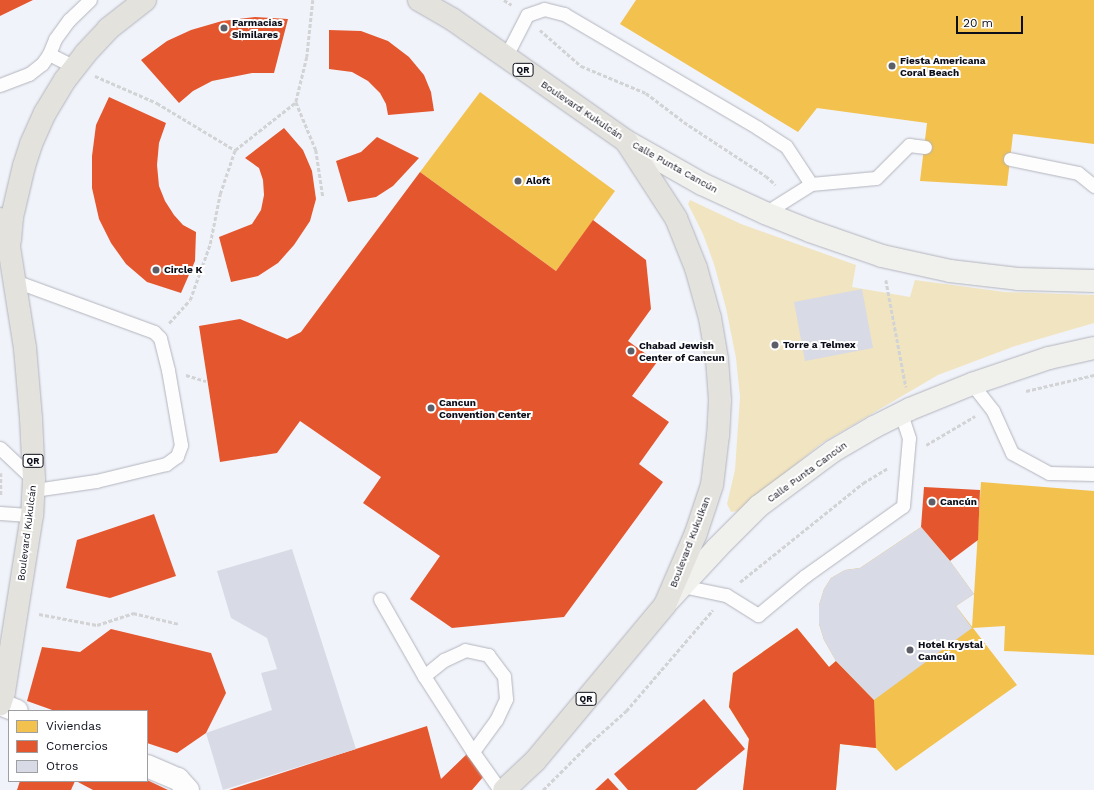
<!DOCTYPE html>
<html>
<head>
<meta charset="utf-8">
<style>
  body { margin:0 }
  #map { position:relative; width:1094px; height:790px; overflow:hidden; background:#f1f3fa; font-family:"Work Sans",sans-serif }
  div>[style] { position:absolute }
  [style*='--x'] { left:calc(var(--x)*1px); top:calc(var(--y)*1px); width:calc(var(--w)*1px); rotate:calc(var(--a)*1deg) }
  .green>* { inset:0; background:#f1e4c0 }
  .homes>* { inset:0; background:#f2c14e }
  .shops>* { inset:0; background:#e4572e }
  .building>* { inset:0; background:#d8dae5 }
  .path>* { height:2.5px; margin-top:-1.25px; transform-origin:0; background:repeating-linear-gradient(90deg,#d2d3d5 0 4px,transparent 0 6px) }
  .roads { filter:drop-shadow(0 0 1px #b2b4bd) drop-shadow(0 0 1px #b2b4bd) }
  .lane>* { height:13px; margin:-6.5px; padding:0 6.5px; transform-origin:6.5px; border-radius:6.5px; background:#fdfdfe }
  .street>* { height:22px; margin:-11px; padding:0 11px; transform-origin:11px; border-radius:11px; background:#fdfdfe }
  .secondary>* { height:22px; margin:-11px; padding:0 11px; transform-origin:11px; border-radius:11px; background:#f0f0ed }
  .primary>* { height:22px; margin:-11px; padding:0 11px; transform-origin:11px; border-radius:11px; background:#e4e2dd }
  .dots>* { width:11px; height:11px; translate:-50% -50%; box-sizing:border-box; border:2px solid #fff; border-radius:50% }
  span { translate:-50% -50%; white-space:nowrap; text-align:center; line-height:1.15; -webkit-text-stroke:4px #fff; paint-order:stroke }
  .shield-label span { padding:1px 3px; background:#fff; border:1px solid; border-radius:3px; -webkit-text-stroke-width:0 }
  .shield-label { font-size:9px; color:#0c0e19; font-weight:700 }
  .poi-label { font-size:10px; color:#0c0e19; font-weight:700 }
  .left { translate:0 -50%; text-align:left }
  .street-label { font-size:10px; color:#0c0e19 }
  .legend { position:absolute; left:8px; top:710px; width:140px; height:72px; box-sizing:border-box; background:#fff; border:1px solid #9e9fa3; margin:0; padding:5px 7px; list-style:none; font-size:12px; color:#0c0e19 }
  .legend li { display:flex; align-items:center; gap:8px; height:20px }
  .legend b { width:20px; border:1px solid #9e9fa3 }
  .scale { position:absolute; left:956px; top:16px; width:67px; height:18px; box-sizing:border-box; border:2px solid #0c0e19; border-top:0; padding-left:5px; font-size:12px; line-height:14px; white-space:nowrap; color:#0c0e19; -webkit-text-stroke:3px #fff; paint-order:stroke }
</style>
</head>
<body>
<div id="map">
  <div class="green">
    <i style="clip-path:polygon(690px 200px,741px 224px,856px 265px,852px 287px,910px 297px,915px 280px,1005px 292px,1094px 295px,1094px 323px,1015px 346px,938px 375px,822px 443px,738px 511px,731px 512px,727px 504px,735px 470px,740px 397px,736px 358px,726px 308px,714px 264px,703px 234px,688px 204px)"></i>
  </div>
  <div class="homes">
    <i style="clip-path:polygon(636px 0,1094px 0,1094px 144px,1013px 134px,1007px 186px,920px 181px,927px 123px,817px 108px,798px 132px,620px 24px)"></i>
    <i style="clip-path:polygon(480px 92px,615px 191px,556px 271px,420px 172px)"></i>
    <i style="clip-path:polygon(981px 482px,1094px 491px,1094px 655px,1004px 651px,1005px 626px,972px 628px)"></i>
    <i style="clip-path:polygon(921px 527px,950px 561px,974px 594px,956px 606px,1017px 685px,896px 771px,876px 748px,840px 744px,836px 790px,743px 790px,749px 739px,729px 707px,733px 673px,797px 628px,829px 667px,836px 661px,824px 640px,819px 624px,819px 605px,824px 589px,831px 578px,845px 570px,860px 568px)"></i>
  </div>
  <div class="shops">
    <i style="clip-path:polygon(0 0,33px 0,0 16px)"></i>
    <i style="clip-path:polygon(255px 17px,288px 19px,274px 73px,252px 73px,212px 81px,193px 91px,179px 103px,141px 60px,167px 41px,191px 30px,222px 21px)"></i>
    <i style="clip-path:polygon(329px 30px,361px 31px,388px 41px,409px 57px,424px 75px,431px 92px,434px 111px,388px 115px,386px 104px,380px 93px,368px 81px,352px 72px,329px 69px)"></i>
    <i style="clip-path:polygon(109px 97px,166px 123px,159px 143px,157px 165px,159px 186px,165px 201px,174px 215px,183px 225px,196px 232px,195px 261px,181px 293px,147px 282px,126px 264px,111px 243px,99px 219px,92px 188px,92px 156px,96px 125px)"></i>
    <i style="clip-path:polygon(284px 128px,303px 150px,312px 171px,316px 199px,310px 221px,294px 245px,278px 263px,258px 276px,231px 282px,219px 237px,252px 224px,261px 210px,264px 195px,263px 180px,259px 168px,245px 158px)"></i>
    <i style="clip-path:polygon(377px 137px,419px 158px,393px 186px,376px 197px,348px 202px,336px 161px,361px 152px)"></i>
    <i style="clip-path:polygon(420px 172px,556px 271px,593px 220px,646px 260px,651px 309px,628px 341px,657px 362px,632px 396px,669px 422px,639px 464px,663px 482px,564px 617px,452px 628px,410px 599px,440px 556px,363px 503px,381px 477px,300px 421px,277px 453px,220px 462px,199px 326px,240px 319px,287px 339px,301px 332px)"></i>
    <i style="clip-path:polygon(924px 487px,980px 490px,978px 540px,950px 561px,921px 527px)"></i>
    <i style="clip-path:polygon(154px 514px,176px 576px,110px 598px,66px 588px,77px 540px)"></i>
    <i style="clip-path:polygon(797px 628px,829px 667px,836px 661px,874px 700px,876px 748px,840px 744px,836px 790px,743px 790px,749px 739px,729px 707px,733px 673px)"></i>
    <i style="clip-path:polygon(111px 629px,211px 653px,226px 693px,206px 733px,177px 753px,147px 743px,147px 711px,55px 711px,27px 701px,42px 647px,80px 652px)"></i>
    <i style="clip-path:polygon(704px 699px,745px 749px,696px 790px,628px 790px,614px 774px)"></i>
    <i style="clip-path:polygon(427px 726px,441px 779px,468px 753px,484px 776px,472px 790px,229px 790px)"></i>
    <i style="clip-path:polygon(608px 778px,619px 790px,595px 790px)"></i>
    <i style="clip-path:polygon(147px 780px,168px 790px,93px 790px,76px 781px)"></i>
    <i style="clip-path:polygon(20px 781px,75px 781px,71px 790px,17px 790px)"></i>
  </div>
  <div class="building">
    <i style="clip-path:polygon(862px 289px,873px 348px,805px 361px,794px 302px)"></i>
    <i style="clip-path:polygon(921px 527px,950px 561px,974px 594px,956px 606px,972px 628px,874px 700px,836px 661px,824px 640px,819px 624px,819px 605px,824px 589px,831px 578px,845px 570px,860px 568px)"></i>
    <i style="clip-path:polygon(292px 549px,356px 749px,223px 790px,206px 733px,272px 710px,261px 673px,277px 669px,267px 638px,231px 618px,217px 571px)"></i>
  </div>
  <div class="path">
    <i style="--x:313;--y:0;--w:57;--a:96"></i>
    <i style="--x:307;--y:57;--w:46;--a:103.7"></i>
    <i style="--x:296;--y:102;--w:52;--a:67.4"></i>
    <i style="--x:316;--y:150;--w:48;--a:81.5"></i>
    <i style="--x:504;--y:0;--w:9;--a:32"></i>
    <i style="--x:540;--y:30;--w:55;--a:41.3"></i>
    <i style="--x:581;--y:66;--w:70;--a:22.6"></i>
    <i style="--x:646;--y:93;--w:48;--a:37.3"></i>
    <i style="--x:684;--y:122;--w:98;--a:33.4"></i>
    <i style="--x:766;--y:176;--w:13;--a:42"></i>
    <i style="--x:95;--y:76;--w:68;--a:23.5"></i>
    <i style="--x:157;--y:103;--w:91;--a:31.1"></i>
    <i style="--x:886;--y:280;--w:109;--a:79.4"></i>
    <i style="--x:169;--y:323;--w:31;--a:-48"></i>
    <i style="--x:190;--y:300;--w:59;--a:-70.3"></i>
    <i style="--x:210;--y:244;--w:51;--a:-78.7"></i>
    <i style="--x:220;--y:194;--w:46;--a:-71.2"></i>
    <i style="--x:235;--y:150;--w:78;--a:-38.2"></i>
    <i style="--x:186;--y:375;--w:21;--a:17"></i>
    <i style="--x:1026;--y:391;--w:70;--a:-13.2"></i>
    <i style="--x:926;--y:445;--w:57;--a:-30.6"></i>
    <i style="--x:1;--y:473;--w:23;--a:90"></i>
    <i style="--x:740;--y:582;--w:158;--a:-38.8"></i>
    <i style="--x:863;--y:483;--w:29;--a:-31"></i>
    <i style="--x:39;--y:614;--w:59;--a:10.7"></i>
    <i style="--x:97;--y:625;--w:38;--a:-18"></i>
    <i style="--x:133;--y:613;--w:47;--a:13.4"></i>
    <i style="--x:543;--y:790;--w:64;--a:-45"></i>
    <i style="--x:588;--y:745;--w:51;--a:-41.8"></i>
    <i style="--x:626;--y:711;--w:133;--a:-49.3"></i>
  </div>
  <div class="roads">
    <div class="lane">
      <i style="--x:49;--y:54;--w:29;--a:27"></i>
      <i style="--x:505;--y:58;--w:48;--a:-62.9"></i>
      <i style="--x:527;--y:15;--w:18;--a:-19"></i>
      <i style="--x:544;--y:9;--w:21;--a:14"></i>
      <i style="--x:564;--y:14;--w:225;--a:30.4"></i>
      <i style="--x:758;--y:128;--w:33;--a:33"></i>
      <i style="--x:786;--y:146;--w:45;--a:56.7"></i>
      <i style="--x:0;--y:85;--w:31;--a:-21"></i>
      <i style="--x:29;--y:74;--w:16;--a:-38"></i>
      <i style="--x:42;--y:64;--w:12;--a:-55"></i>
      <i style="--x:49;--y:54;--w:16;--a:-68"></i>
      <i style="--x:55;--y:39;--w:24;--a:-54"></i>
      <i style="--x:69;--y:20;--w:29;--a:-44"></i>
      <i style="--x:1010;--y:159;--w:69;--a:11.6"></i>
      <i style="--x:1078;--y:173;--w:21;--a:39"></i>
      <i style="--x:765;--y:213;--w:54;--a:-32.2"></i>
      <i style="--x:811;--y:184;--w:65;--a:-5.3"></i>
      <i style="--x:876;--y:178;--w:47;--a:-45"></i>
      <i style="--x:909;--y:145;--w:16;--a:7"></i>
      <i style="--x:15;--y:281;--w:148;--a:20.1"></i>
      <i style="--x:154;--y:332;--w:8;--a:45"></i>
      <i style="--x:160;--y:338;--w:33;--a:76"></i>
      <i style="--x:168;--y:370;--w:76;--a:80.2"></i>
      <i style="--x:181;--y:445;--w:12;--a:110"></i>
      <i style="--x:177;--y:456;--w:14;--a:144"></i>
      <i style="--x:166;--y:464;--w:72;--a:166.3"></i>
      <i style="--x:96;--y:481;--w:63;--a:171.7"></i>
      <i style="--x:972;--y:384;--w:34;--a:52"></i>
      <i style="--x:993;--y:411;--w:46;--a:65.7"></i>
      <i style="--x:1012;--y:453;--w:42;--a:28.4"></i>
      <i style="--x:1049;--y:473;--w:45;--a:1.3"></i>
      <i style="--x:0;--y:448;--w:47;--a:43.3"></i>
      <i style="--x:0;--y:513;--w:32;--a:4"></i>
      <i style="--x:682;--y:586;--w:45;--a:11.6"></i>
      <i style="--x:726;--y:595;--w:38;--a:32"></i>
      <i style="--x:758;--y:615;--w:61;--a:-39.7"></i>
      <i style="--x:805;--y:576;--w:120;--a:-35.5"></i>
      <i style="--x:903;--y:506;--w:68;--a:-85"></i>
      <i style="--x:909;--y:438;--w:25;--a:-108"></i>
      <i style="--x:380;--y:599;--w:89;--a:60.3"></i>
      <i style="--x:424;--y:676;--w:90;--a:57.2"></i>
      <i style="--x:473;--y:752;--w:47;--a:54.6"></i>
      <i style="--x:424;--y:676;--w:26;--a:-39"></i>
      <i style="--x:444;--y:660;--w:23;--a:-25"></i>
      <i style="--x:465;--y:650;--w:24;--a:12"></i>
      <i style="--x:488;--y:655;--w:26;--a:53"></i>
      <i style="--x:504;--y:676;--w:23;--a:85"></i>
      <i style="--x:506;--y:699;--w:23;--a:115"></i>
      <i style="--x:496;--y:720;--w:39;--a:126"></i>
    </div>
    <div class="street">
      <i style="--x:0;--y:704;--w:18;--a:22"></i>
      <i style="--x:147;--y:766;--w:34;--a:23"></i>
      <i style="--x:178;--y:779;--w:15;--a:48"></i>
    </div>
    <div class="secondary">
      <i style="--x:626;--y:141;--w:87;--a:29.5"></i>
      <i style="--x:702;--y:184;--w:69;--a:24.7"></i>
      <i style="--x:765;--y:213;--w:48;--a:21.8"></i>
      <i style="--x:810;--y:231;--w:76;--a:19.1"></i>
      <i style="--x:882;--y:256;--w:70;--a:12.4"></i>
      <i style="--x:950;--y:271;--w:68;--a:6.7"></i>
      <i style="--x:1018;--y:279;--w:76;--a:1.5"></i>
      <i style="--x:668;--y:601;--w:72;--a:-47.2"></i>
      <i style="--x:717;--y:548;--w:59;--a:-45"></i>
      <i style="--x:759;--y:506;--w:92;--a:-36.6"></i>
      <i style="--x:833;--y:451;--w:48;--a:-30.3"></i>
      <i style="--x:874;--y:427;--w:40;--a:-26.6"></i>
      <i style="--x:910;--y:409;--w:67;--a:-22"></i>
      <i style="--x:972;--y:384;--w:81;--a:-18.7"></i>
      <i style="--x:1049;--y:358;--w:46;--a:-12.5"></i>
    </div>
    <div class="primary">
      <i style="--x:419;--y:0;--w:38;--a:30"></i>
      <i style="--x:452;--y:19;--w:213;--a:35"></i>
      <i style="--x:626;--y:141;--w:92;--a:57"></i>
      <i style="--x:676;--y:218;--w:54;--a:68.2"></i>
      <i style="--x:696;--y:268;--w:52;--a:74.4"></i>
      <i style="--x:710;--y:318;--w:42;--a:80.3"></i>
      <i style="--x:717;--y:359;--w:41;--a:85.8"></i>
      <i style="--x:720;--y:400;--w:35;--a:93"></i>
      <i style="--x:718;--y:435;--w:50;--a:96.8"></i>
      <i style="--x:712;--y:485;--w:51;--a:108.4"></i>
      <i style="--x:696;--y:533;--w:78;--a:113.3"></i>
      <i style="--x:665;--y:605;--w:203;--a:129.8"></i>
      <i style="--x:535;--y:761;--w:42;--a:136.9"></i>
      <i style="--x:0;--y:219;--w:29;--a:72"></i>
      <i style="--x:9;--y:247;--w:102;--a:81"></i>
      <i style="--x:25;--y:348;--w:70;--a:85.1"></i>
      <i style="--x:31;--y:418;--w:62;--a:87.2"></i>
      <i style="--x:34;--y:480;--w:35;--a:93"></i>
      <i style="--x:32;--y:515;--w:179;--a:99"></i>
      <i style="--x:4;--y:692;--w:13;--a:108"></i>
      <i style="--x:10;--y:240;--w:23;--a:-85"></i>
      <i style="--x:12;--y:217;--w:52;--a:-76.8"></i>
      <i style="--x:24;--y:166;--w:23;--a:-72"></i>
      <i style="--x:31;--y:144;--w:34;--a:-66"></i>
      <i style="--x:45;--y:113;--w:39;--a:-59"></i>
      <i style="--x:65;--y:80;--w:33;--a:-52"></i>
      <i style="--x:85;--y:54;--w:34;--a:-47"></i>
      <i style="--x:108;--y:29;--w:47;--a:-38.1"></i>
    </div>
  </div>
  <div class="dots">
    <i style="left:224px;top:28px;background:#5c5e68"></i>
    <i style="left:892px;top:66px;background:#5c5e68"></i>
    <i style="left:518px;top:181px;background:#5c5e68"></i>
    <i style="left:156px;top:270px;background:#5c5e68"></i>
    <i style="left:775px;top:345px;background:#5c5e68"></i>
    <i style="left:631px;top:351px;background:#5c5e68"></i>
    <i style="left:431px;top:408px;background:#5c5e68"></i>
    <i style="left:932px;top:502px;background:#5c5e68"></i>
    <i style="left:910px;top:650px;background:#5c5e68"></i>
  </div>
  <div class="shield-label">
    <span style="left:523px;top:70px">QR</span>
    <span style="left:33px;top:461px">QR</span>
    <span style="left:586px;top:699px">QR</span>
  </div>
  <div class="poi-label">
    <span class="left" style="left:232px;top:28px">Farmacias<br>Similares</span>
    <span class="left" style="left:900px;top:66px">Fiesta Americana<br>Coral Beach</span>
    <span class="left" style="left:526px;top:181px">Aloft</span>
    <span class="left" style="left:164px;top:270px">Circle K</span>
    <span class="left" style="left:639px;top:351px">Chabad Jewish<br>Center of Cancun</span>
    <span class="left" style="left:783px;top:345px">Torre a Telmex</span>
    <span class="left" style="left:439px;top:408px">Cancun<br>Convention Center</span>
    <span class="left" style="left:940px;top:502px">Cancún</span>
    <span class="left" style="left:918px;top:650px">Hotel Krystal<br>Cancún</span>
  </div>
  <div class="street-label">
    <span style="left:582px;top:110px;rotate:34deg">Boulevard Kukulcán</span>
    <span style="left:675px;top:167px;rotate:29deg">Calle Punta Cancún</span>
    <span style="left:807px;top:472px;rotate:-36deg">Calle Punta Cancún</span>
    <span style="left:27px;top:533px;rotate:-83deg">Boulevard Kukulcán</span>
    <span style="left:690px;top:542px;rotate:-69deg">Boulevard Kukulkan</span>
  </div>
  <ul class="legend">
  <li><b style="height:11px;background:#f2c14e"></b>Viviendas</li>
  <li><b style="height:11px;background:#e4572e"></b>Comercios</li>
  <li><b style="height:11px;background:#d8dae5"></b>Otros</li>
  </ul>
  <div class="scale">20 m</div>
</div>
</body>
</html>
